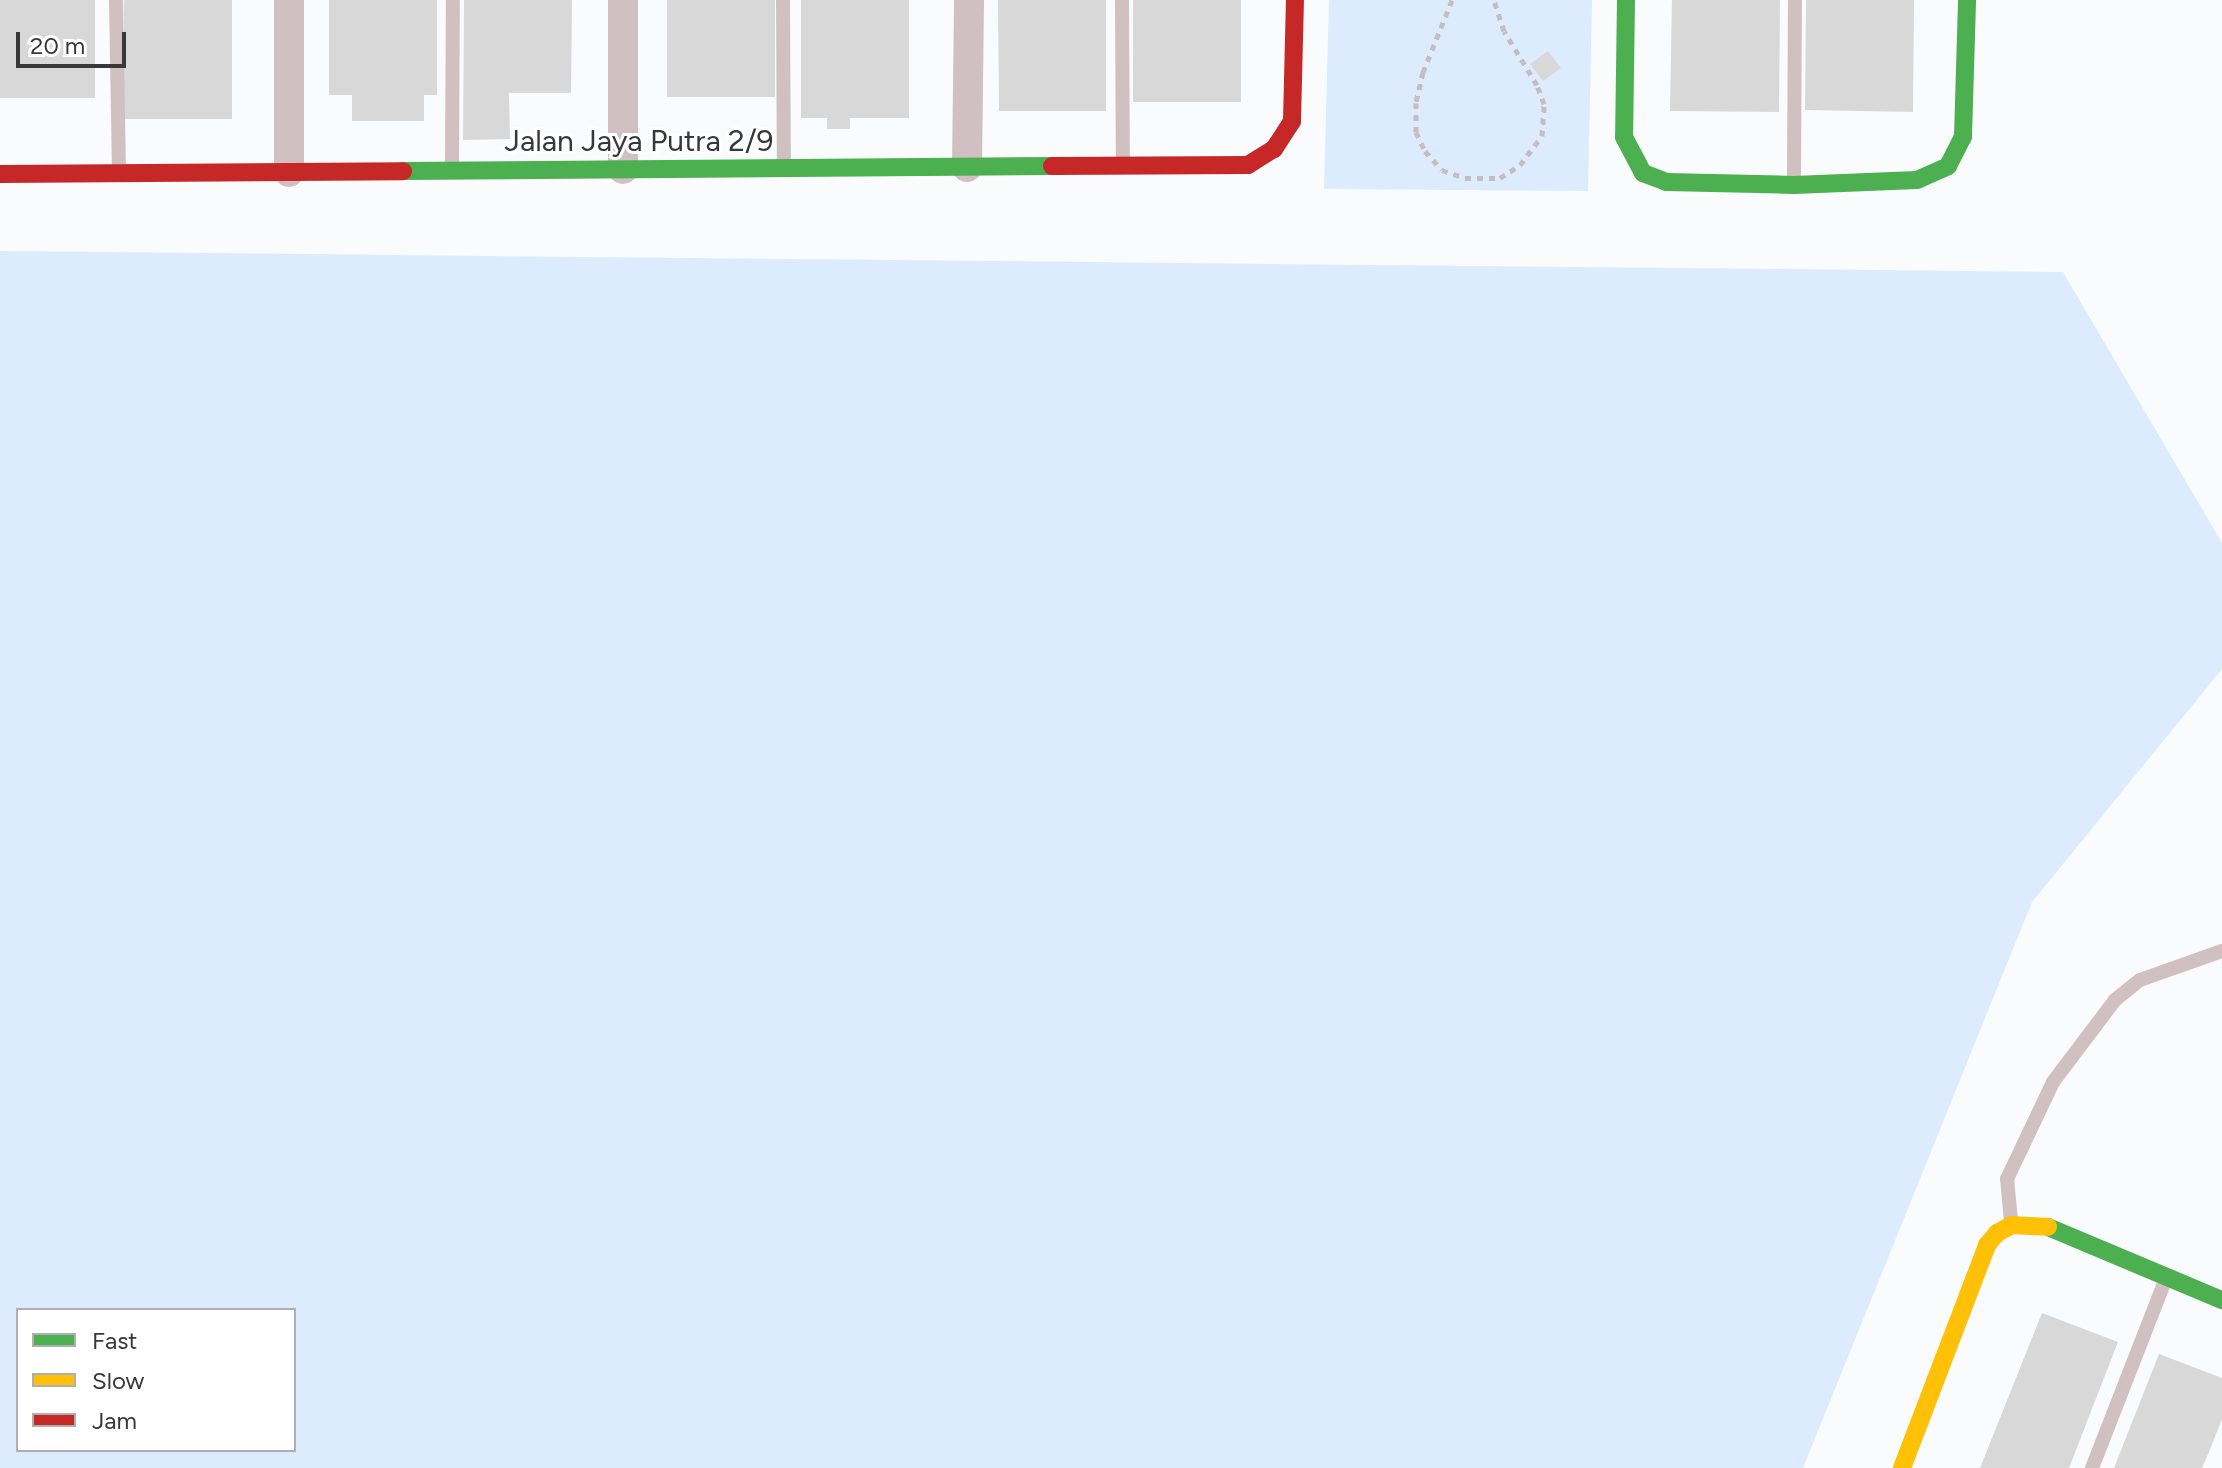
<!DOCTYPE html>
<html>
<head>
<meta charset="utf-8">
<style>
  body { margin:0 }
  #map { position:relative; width:2222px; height:1468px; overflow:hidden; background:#fafbfd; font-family:Figtree,sans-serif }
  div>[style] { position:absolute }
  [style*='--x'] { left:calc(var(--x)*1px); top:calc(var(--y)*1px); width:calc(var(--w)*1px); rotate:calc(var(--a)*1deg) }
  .green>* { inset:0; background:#dcebfd }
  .building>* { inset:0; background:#d8d8d9 }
  .path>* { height:5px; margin-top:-2.5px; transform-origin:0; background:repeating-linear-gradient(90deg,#c6bdbe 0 6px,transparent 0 12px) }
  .lane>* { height:14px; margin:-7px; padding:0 7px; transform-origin:7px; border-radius:7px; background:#d0c0c2 }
  .street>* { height:30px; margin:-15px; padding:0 15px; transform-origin:15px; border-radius:15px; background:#d0c0c2 }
  .fast>* { height:18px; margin:-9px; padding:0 9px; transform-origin:9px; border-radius:9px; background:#4caf50 }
  .slow>* { height:18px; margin:-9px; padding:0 9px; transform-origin:9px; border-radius:9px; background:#ffc107 }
  .jam>* { height:18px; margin:-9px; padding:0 9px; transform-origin:9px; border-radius:9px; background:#c62828 }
  span { translate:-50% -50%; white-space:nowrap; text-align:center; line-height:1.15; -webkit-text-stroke:6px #fff; paint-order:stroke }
  .street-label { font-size:30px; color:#373839 }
  .legend { position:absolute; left:16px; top:1308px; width:280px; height:144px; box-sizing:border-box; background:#fff; border:2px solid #afafb0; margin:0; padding:10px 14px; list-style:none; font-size:24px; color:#373839 }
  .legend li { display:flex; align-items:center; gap:16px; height:40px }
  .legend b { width:40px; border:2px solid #afafb0 }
  .scale { position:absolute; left:16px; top:32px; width:110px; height:36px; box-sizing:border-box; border:4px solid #373839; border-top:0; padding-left:10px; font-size:24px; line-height:28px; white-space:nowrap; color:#373839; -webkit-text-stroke:6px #fff; paint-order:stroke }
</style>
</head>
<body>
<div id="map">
  <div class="green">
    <i style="clip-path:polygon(1329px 0,1592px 0,1588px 191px,1324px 189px)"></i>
    <i style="clip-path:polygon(evenodd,0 251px,2063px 272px,2222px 543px,2222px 669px,2032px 902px,1803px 1468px,0 1468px,0 251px,294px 1310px,294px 1450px,18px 1450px,18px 1310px,294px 1310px)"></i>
  </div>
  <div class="building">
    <i style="clip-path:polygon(0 0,95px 0,95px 98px,0 98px)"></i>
    <i style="clip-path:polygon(124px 0,232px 0,232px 119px,123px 119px)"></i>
    <i style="clip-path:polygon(329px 0,437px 0,437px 95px,424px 95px,424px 121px,352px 121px,352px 95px,329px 95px)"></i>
    <i style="clip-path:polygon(464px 0,572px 0,571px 93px,509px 93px,510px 139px,463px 140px)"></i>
    <i style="clip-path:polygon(667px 0,775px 0,775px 97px,667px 97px)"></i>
    <i style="clip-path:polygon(801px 0,909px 0,909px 118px,850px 118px,850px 129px,827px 129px,827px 118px,801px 118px)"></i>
    <i style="clip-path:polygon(998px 0,1106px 0,1106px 111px,999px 111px)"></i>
    <i style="clip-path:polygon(1133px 0,1241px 0,1241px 102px,1133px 102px)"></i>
    <i style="clip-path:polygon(1672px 0,1780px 0,1779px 112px,1670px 111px)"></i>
    <i style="clip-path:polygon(1806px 0,1914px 0,1913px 112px,1805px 110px)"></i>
    <i style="clip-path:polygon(1548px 51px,1561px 68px,1543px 81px,1530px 64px)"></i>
    <i style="clip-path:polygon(2042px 1313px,2118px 1342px,2069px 1468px,1980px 1468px)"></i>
    <i style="clip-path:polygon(2159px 1354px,2222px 1378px,2222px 1419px,2209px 1452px,2202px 1468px,2114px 1468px)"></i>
  </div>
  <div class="path">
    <i style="--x:1452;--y:0;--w:78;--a:111.9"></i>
    <i style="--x:1423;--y:72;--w:32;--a:103"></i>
    <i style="--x:1416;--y:103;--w:29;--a:90"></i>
    <i style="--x:1416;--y:132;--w:21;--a:65"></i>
    <i style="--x:1425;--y:151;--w:25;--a:48"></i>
    <i style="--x:1442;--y:170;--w:24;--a:19"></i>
    <i style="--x:1465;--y:178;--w:35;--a:0"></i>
    <i style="--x:1500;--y:178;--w:24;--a:-33"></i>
    <i style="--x:1520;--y:165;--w:36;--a:-53"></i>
    <i style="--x:1542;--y:136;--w:32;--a:-86"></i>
    <i style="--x:1544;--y:104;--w:20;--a:-110"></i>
    <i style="--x:1537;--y:85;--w:63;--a:-121.4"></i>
    <i style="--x:1504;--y:31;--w:33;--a:-108"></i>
  </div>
  <div class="lane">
    <i style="--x:116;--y:0;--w:172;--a:89"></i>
    <i style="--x:783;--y:0;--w:164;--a:89.7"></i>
    <i style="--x:1122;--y:0;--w:164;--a:89.7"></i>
    <i style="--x:452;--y:168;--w:168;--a:-89.7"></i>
    <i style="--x:1794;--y:180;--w:180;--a:-89.7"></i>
    <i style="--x:2011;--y:1221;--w:42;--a:-95.4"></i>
    <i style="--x:2007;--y:1179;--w:107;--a:-64.6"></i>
    <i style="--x:2053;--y:1082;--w:103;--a:-52.9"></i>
    <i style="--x:2115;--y:1000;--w:32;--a:-39"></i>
    <i style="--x:2140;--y:980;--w:87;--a:-19.5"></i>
    <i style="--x:2092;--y:1468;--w:204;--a:-68.7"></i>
  </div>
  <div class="street">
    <i style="--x:289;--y:0;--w:172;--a:90"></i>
    <i style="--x:967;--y:167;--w:167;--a:-89.3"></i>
    <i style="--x:623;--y:169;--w:169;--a:-90"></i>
  </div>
  <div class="fast">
    <i style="--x:1626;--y:0;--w:137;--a:90.8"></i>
    <i style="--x:1624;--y:137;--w:41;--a:62.2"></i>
    <i style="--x:1643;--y:173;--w:25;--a:21"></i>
    <i style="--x:1666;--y:182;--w:128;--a:1.3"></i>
    <i style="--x:1794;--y:185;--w:123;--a:-2.3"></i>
    <i style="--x:1917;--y:180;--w:34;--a:-24"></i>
    <i style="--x:1948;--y:166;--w:33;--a:-63"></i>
    <i style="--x:1963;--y:137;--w:137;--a:-88.3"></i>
    <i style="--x:403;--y:171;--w:649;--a:-0.44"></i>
    <i style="--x:2048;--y:1227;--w:189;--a:22.8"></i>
  </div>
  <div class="slow">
    <i style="--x:1902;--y:1468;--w:239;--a:-69.1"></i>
    <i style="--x:1987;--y:1245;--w:16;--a:-50"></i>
    <i style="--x:1997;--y:1233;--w:17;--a:-28"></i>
    <i style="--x:2012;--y:1225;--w:36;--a:3"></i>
  </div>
  <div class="jam">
    <i style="--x:1052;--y:166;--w:196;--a:-0.3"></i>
    <i style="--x:1248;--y:165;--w:31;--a:-32"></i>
    <i style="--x:1274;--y:149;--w:33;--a:-57"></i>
    <i style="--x:1292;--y:121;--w:121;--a:-88.6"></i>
    <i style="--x:0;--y:174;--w:403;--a:-0.4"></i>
  </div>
  <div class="street-label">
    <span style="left:639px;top:141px">Jalan Jaya Putra 2/9</span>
  </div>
  <ul class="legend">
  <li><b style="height:10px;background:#4caf50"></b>Fast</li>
  <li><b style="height:10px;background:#ffc107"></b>Slow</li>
  <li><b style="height:10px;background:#c62828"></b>Jam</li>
  </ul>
  <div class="scale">20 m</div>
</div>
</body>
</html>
